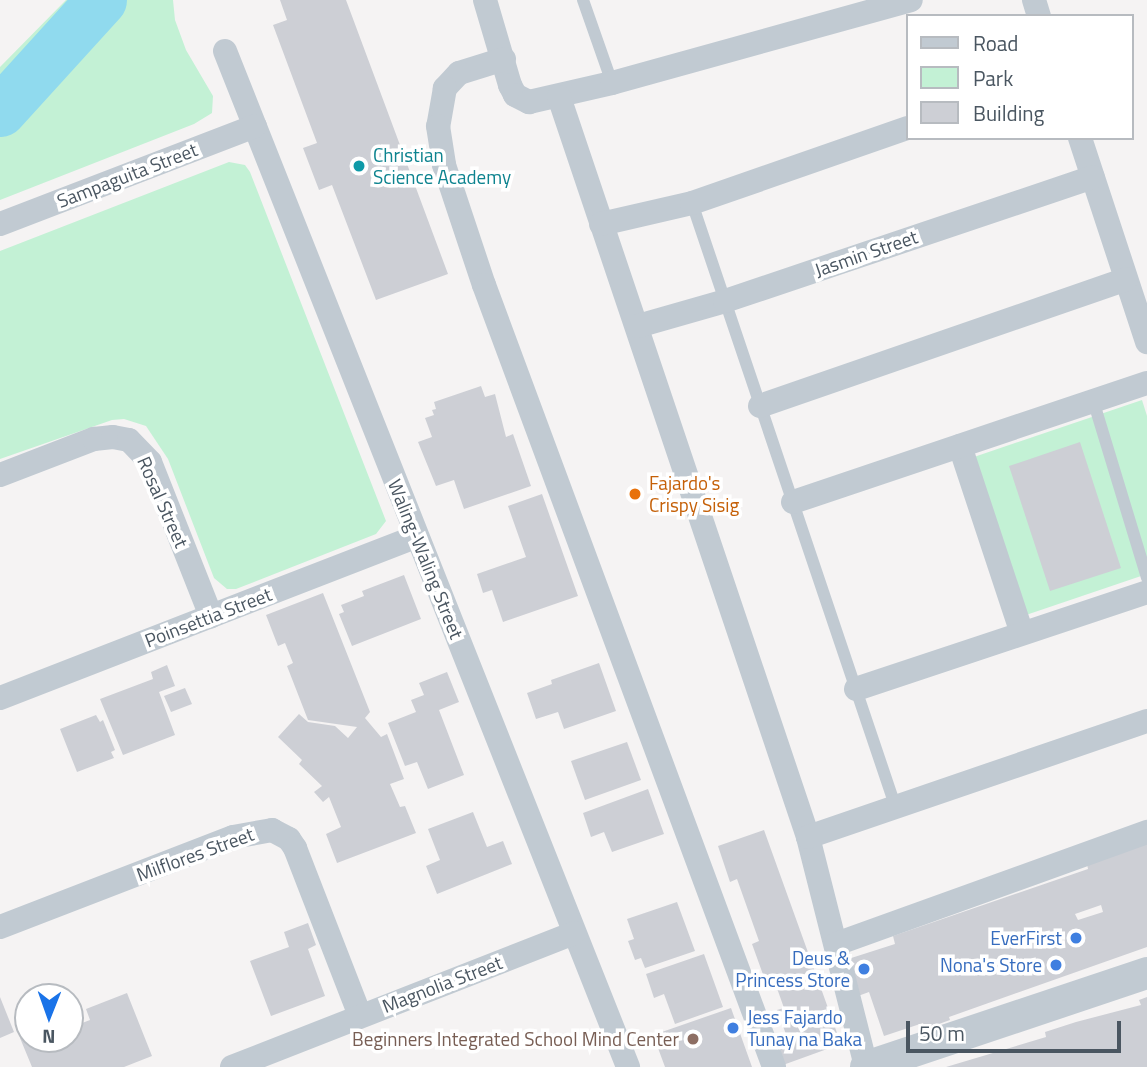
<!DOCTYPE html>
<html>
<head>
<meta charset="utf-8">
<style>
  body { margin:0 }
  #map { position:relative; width:1147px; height:1067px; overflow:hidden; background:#f5f3f3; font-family:"Titillium Web",sans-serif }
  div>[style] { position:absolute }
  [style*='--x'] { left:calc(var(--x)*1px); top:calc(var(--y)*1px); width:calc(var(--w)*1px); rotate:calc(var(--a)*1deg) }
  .green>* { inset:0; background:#c3f1d5 }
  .river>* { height:51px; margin:-25.5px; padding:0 25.5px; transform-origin:25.5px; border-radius:25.5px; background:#90daee }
  .building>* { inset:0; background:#cdcfd5 }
  .service>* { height:12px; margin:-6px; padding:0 6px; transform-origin:6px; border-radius:6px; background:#c1cad2 }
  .minor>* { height:24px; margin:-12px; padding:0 12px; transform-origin:12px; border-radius:12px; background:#c1cad2 }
  .tertiary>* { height:32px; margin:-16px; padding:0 16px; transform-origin:16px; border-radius:16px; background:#c1cad2 }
  .dots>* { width:19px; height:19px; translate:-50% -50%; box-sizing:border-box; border:4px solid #fff; border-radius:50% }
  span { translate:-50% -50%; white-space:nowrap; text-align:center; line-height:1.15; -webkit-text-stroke:7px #fff; paint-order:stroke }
  .culture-label { font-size:19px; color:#0d838f }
  .left { translate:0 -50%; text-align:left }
  .street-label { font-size:19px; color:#4a5661 }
  .food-label { font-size:19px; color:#c56008 }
  .shop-label { font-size:19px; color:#366cbe }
  .right { translate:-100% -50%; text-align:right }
  .education-label { font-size:19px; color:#785e54 }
  .legend { position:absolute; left:906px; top:14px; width:228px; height:126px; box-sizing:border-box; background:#fff; border:2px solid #b7bbc0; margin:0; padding:9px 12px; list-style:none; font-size:21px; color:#4a5661 }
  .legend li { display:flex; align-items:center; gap:14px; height:35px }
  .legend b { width:35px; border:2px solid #b7bbc0 }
  .north { position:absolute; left:14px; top:983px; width:70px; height:70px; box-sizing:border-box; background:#fff; border:2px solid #b7bbc0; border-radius:50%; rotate:181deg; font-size:19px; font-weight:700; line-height:28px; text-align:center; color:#4a5661 }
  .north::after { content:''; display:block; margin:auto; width:24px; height:32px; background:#1a73e8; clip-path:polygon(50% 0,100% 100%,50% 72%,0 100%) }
  .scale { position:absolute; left:906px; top:1021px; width:215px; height:32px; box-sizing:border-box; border:4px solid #4a5661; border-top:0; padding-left:9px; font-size:21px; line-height:24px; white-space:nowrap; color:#4a5661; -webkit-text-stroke:5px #fff; paint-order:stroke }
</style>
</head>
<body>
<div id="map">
  <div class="green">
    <i style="clip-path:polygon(66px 0,173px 0,175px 20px,186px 50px,213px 96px,212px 113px,194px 124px,0 200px,0 67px)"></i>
    <i style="clip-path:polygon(229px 162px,245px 165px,250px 172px,386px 521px,376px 534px,236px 589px,227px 589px,214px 578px,168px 459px,146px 426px,124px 419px,112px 420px,0 459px,0 251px)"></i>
    <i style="clip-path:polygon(1142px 400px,1147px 416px,1147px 574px,1026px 615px,974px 457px)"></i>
  </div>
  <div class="river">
    <i style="--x:0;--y:111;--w:150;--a:-47.7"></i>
  </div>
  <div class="building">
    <i style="clip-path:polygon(280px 0,346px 0,448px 274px,376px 300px,332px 185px,319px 190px,303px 148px,317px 143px,273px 25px,287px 20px)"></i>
    <i style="clip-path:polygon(481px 386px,485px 397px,495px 394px,506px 437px,513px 434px,531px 486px,464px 509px,454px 480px,436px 486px,418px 442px,432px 437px,425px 418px,434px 415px,432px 410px,436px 409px,434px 402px)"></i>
    <i style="clip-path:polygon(1080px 442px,1121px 568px,1050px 591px,1009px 466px)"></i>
    <i style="clip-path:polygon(542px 494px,578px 596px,503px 622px,492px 590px,483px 593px,477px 574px,526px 557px,508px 506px)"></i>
    <i style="clip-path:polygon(404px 575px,421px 619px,352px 646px,339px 614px,344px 612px,341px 605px,364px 596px,362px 591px)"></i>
    <i style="clip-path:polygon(323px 593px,370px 712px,365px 718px,381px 737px,387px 734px,404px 779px,390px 784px,400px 807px,405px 806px,416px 833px,337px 863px,326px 834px,341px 827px,329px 797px,323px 802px,314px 792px,322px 786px,299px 764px,302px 760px,278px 737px,299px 714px,308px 722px,335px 726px,348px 738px,357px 727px,308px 720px,287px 666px,293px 663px,285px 643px,278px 646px,266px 615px)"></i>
    <i style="clip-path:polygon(599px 663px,616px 711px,564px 729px,558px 712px,536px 719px,527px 693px,552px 684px,551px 680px)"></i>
    <i style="clip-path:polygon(167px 665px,175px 686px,159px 692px,175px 735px,123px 755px,100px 699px,153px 679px,151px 672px)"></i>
    <i style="clip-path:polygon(447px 672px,459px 702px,439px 710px,464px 775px,428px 789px,417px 762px,405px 766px,388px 723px,416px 712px,411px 700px,424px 695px,419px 683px)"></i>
    <i style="clip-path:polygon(185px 688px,192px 704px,171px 712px,164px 696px)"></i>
    <i style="clip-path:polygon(96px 715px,100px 722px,103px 720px,115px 750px,111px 752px,114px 758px,77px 772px,60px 729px)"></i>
    <i style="clip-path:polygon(627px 742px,641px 780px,585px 800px,571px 761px)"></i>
    <i style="clip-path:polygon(648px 789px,664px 834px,612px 852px,604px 832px,591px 837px,583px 813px)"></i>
    <i style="clip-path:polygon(473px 812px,487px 847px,503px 841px,512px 864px,437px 894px,426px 866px,440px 860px,428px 829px)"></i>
    <i style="clip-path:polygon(764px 830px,841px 1044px,783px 1065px,775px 1041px,787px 1037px,777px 1010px,784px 1008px,773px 977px,765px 980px,752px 944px,759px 941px,737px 879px,730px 882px,718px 846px)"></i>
    <i style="clip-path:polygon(evenodd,1147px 839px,1147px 947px,949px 1017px,950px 1020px,925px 1029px,923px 1023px,884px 1036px,869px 992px,858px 996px,845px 960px,895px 944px,893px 936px,1088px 869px,1087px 864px,1147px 839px,1101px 905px,1103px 912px,1078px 920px,1075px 914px,1101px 905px)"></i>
    <i style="clip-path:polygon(677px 902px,695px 951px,645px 968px,641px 958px,635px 960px,628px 941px,634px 939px,627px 919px)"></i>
    <i style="clip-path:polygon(308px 923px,316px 945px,308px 949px,325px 996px,271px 1016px,250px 961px,289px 947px,284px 932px)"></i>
    <i style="clip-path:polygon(704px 954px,723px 1007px,675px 1024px,664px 994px,654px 998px,646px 974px)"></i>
    <i style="clip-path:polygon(127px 993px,152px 1056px,124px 1067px,32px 1067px,20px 1038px,28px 1035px,28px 1039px,70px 1039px,70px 1009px,77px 1025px,90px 1020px,86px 1009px)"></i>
    <i style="clip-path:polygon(0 997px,14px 1032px,0 1038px)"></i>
    <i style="clip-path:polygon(1147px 997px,1147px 1067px,946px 1067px,1046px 1037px,1045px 1032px,1076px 1022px,1141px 1005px,1139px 1000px)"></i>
    <i style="clip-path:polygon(731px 1008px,752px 1067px,665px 1067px,655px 1040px,661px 1038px,659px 1033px)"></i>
  </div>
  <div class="service">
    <i style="--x:583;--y:0;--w:88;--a:70.7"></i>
    <i style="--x:692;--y:203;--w:638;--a:71.37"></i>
    <i style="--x:1093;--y:400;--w:186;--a:73.1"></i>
  </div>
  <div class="minor">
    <i style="--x:485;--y:0;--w:89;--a:73.6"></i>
    <i style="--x:510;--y:85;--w:11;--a:63"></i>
    <i style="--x:515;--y:95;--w:16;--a:27"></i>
    <i style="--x:529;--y:102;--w:85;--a:-12.9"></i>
    <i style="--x:612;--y:83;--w:310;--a:-15.5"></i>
    <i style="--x:1034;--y:0;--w:17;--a:73"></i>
    <i style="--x:225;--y:51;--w:1093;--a:68.36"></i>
    <i style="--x:504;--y:59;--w:47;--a:162.7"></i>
    <i style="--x:459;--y:73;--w:21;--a:133"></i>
    <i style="--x:445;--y:88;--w:39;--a:100"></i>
    <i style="--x:438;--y:126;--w:39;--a:81"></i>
    <i style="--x:444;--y:165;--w:126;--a:71.6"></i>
    <i style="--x:484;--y:285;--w:834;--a:69.65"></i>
    <i style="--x:559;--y:97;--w:781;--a:71.4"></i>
    <i style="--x:808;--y:837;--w:237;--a:75.8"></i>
    <i style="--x:1080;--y:138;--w:215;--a:71.8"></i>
    <i style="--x:0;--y:224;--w:273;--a:-21"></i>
    <i style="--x:601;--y:224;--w:93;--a:-13"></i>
    <i style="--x:692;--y:203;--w:228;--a:-19.2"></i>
    <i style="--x:638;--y:326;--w:91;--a:-16"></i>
    <i style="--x:725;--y:301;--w:388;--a:-18.6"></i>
    <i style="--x:760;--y:406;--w:387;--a:-19.1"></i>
    <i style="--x:960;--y:446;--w:197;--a:71.7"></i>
    <i style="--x:0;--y:475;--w:101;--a:-21"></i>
    <i style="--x:94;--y:439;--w:19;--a:-6"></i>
    <i style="--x:113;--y:437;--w:16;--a:11"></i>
    <i style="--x:129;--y:440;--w:30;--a:46"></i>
    <i style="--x:150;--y:462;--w:166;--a:68.4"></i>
    <i style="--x:793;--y:502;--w:373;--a:-18.6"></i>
    <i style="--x:856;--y:689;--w:307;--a:-18.4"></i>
    <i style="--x:0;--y:698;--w:447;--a:-21.2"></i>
    <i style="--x:808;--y:837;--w:358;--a:-18.9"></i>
    <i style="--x:0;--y:927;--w:250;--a:-21.1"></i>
    <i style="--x:233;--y:837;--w:40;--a:-10"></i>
    <i style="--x:272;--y:830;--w:19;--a:28"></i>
    <i style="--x:289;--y:839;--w:11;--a:56"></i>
    <i style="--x:295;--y:848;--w:180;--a:68.8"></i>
    <i style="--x:836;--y:944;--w:331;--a:-19.8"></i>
    <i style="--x:232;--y:1067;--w:367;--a:-21.4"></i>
  </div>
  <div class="tertiary">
    <i style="--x:866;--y:1067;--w:296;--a:-18.5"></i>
  </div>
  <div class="dots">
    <i style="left:359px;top:166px;background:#0f9aa8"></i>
    <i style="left:635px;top:494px;background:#e8710a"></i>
    <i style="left:1076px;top:938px;background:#3f7fe0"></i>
    <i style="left:1056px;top:965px;background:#3f7fe0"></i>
    <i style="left:864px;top:969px;background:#3f7fe0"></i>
    <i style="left:733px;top:1028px;background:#3f7fe0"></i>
    <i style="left:693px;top:1039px;background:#8d6e63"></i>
  </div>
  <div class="culture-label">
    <span class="left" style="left:373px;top:166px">Christian<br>Science Academy</span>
  </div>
  <div class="street-label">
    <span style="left:127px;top:175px;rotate:-21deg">Sampaguita Street</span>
    <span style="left:866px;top:253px;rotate:-19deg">Jasmin Street</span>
    <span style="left:163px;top:502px;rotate:66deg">Rosal Street</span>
    <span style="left:426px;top:559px;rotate:68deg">Waling-Waling Street</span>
    <span style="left:208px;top:617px;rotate:-21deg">Poinsettia Street</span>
    <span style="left:195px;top:854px;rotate:-20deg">Milflores Street</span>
    <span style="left:442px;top:984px;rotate:-21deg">Magnolia Street</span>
  </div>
  <div class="food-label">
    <span class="left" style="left:649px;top:494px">Fajardo's<br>Crispy Sisig</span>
  </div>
  <div class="shop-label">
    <span class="right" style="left:1062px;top:938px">EverFirst</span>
    <span class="right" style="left:850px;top:969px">Deus &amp;<br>Princess Store</span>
    <span class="right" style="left:1042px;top:965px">Nona's Store</span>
    <span class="left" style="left:747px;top:1028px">Jess Fajardo<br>Tunay na Baka</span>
  </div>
  <div class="education-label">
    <span class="right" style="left:679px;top:1039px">Beginners Integrated School Mind Center</span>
  </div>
  <ul class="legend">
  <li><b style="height:9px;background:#c1cad2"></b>Road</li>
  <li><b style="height:19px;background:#c3f1d5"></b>Park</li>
  <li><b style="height:19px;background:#cdcfd5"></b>Building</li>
  </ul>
  <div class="north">N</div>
  <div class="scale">50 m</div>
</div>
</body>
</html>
